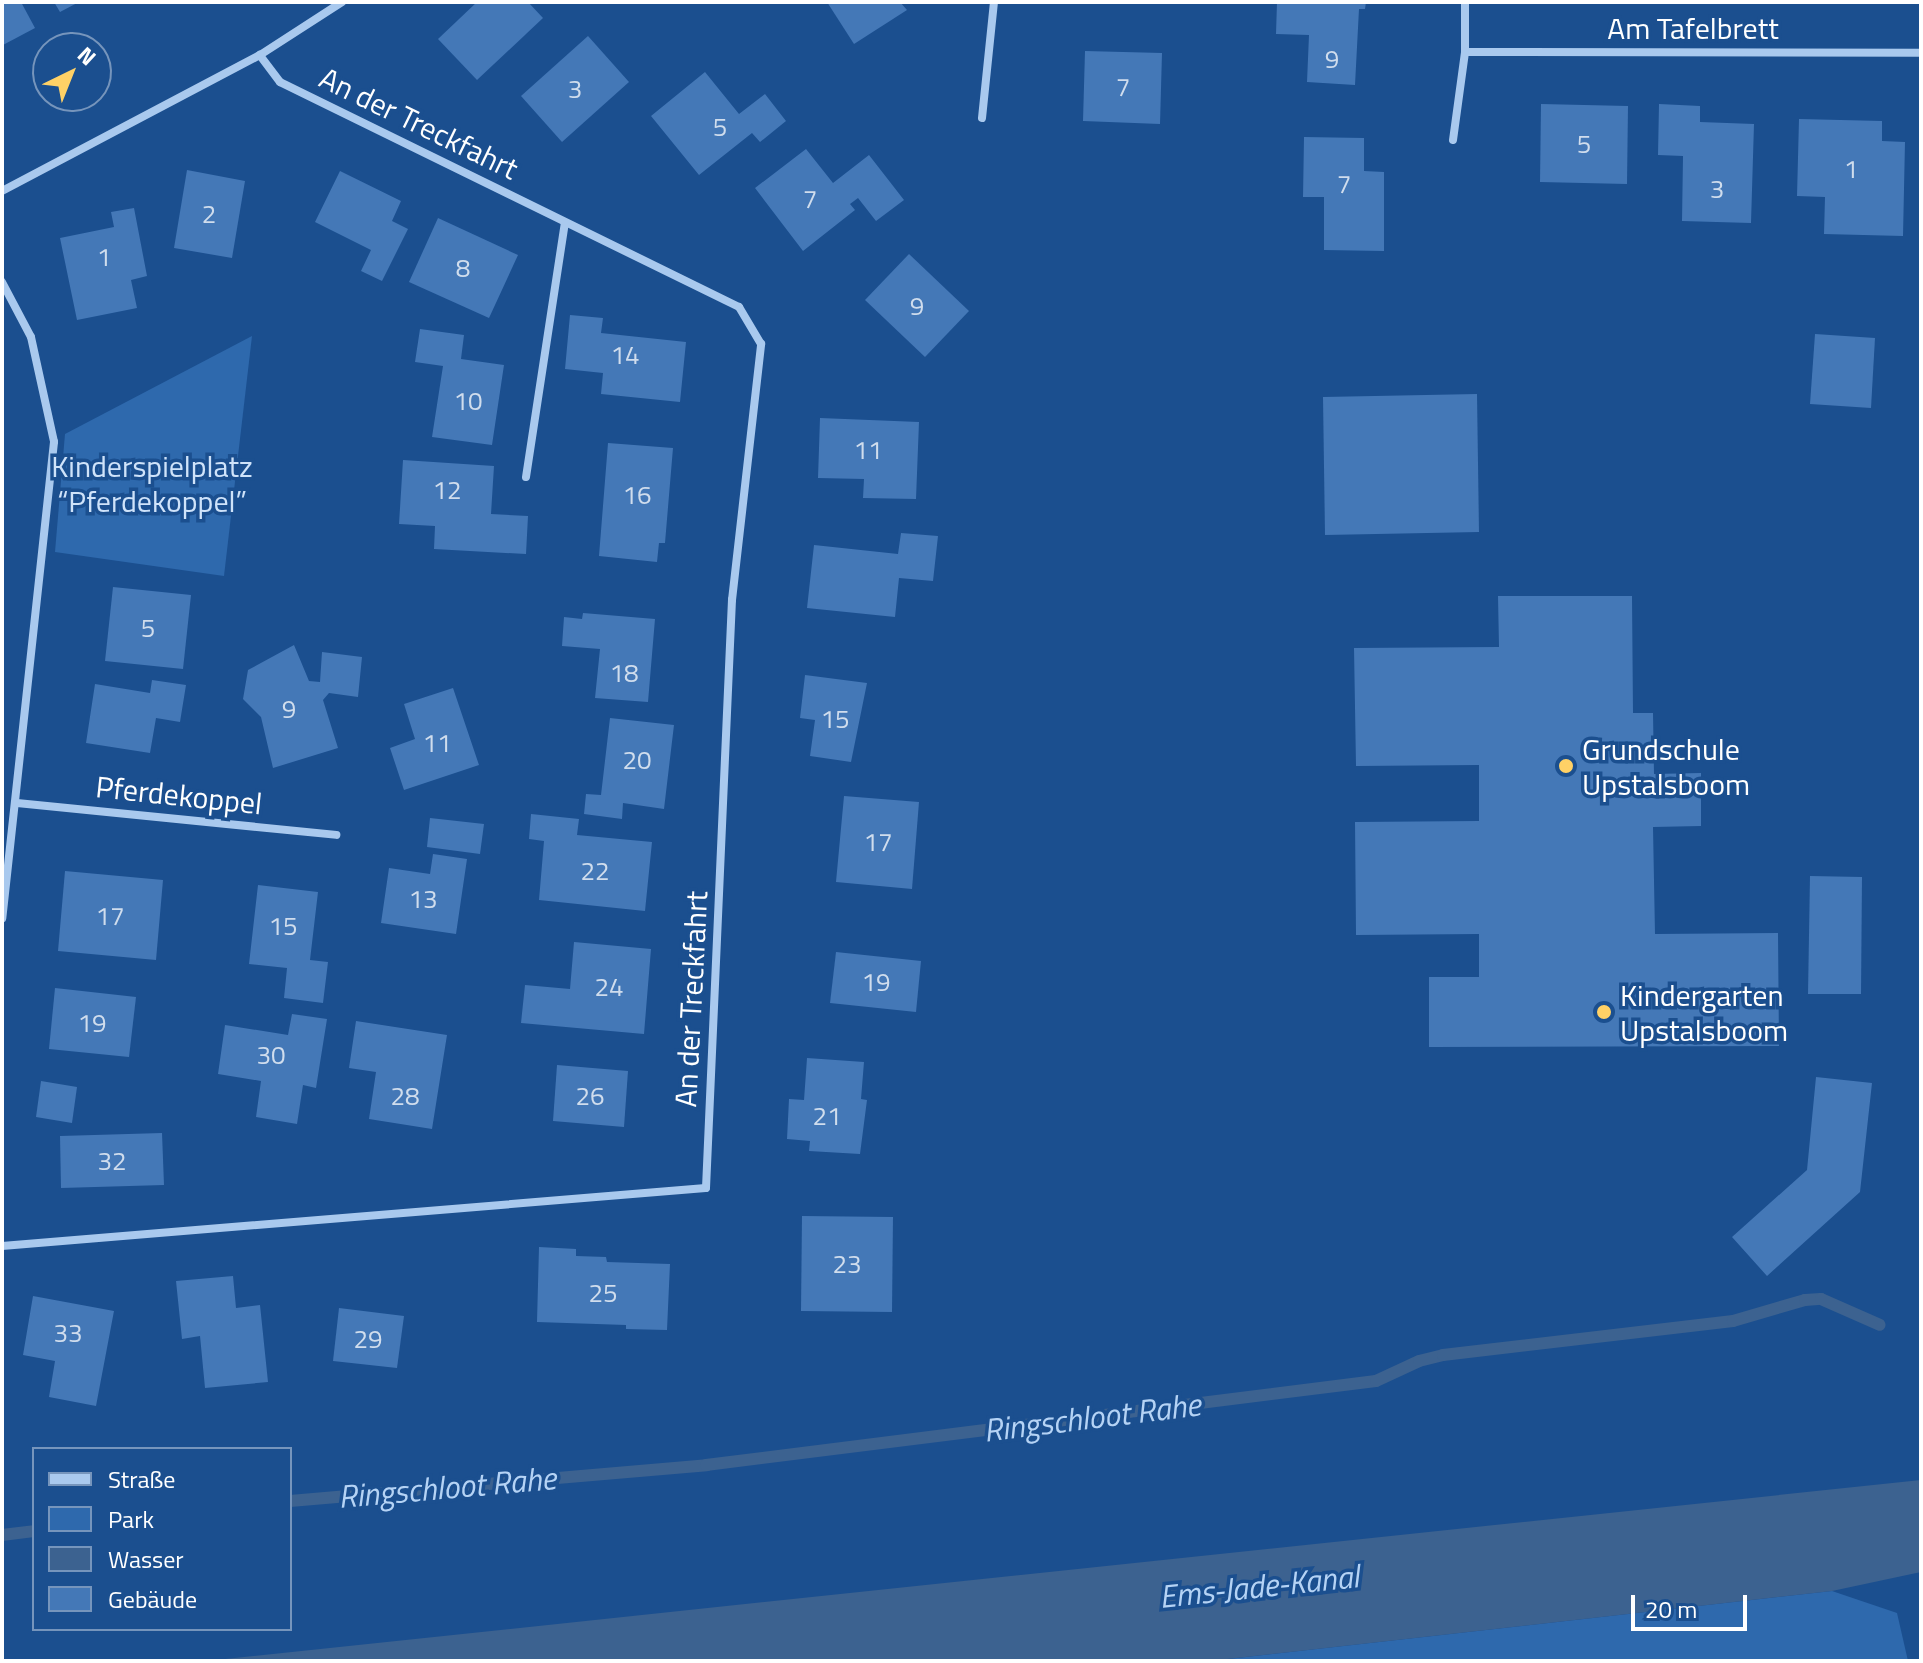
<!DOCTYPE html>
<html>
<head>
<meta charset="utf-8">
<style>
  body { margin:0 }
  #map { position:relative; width:1923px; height:1663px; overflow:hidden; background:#1b4f8f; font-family:"Titillium Web",sans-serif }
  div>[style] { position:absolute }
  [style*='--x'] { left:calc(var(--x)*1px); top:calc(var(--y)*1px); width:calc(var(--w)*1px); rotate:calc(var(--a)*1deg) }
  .green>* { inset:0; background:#2e69ad }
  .water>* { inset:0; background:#3c6290 }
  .stream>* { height:12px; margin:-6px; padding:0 6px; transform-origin:6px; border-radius:6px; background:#3c6290 }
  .building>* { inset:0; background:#4478b7 }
  .street>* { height:8px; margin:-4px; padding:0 4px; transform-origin:4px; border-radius:4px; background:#a9c9ee }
  .dots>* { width:22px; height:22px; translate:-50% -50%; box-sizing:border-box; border:4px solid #1b4f8f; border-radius:50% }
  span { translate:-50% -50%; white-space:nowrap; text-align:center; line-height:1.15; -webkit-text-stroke:7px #1b4f8f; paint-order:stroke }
  .number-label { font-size:26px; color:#d0dded }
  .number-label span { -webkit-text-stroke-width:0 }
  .street-label { font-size:30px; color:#fff }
  .park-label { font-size:30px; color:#cfe3fa }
  .poi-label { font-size:30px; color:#fff }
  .left { translate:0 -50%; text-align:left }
  .water-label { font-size:32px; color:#b5d3f5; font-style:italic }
  .frame { position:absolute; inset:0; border:4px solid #fff; pointer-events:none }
  .legend { position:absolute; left:32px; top:1447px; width:260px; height:184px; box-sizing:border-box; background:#1b4f8f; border:2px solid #7695bc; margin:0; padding:10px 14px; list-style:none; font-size:24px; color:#fff }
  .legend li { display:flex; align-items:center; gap:16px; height:40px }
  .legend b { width:40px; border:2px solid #7695bc }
  .north { position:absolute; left:32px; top:32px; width:80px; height:80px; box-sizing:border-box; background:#1b4f8f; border:2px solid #7695bc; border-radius:50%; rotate:43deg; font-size:22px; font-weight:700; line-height:32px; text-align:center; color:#fff }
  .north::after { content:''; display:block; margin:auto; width:28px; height:36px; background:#ffd166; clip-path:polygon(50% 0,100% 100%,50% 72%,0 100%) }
  .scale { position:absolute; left:1631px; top:1595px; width:116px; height:36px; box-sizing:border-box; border:4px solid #fff; border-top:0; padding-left:10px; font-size:24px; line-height:28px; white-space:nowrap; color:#fff; -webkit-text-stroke:6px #1b4f8f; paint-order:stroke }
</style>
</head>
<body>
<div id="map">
  <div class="green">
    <i style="clip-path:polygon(252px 336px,224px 576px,55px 552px,65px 434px)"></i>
    <i style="clip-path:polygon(1832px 1591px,1897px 1613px,1908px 1661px,1210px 1661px)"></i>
  </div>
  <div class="water">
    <i style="clip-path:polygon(1921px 1480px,1921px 1572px,1832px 1591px,1210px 1661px,206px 1661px)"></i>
  </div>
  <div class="stream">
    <i style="--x:290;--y:1501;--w:418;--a:-4.9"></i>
    <i style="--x:706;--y:1465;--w:675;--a:-7.15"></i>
    <i style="--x:1376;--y:1381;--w:47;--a:-24.9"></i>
    <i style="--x:1419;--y:1361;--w:25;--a:-14"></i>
    <i style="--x:1443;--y:1355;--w:292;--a:-6.7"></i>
    <i style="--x:1733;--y:1321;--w:75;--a:-16.3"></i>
    <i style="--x:1805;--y:1300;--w:16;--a:-4"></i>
    <i style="--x:1821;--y:1299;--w:64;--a:23.8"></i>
    <i style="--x:2;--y:1535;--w:32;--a:-7"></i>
  </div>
  <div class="building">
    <i style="clip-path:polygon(2px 2px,21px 2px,35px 28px,3px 45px)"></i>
    <i style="clip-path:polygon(54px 2px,79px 2px,60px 12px)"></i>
    <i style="clip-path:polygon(477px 2px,528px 2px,543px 18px,477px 80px,438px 39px)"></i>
    <i style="clip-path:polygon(827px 2px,900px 2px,907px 10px,854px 44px)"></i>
    <i style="clip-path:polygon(1277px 2px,1366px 2px,1365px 9px,1359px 9px,1355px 85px,1307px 82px,1309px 35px,1276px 34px)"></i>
    <i style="clip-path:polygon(588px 36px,629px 82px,562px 142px,521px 96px)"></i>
    <i style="clip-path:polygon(1085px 51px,1162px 53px,1160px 124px,1083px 121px)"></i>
    <i style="clip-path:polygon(705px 72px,739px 114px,765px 94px,786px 121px,760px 142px,752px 133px,699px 175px,651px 116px)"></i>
    <i style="clip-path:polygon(1541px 104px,1628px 106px,1627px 184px,1540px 182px)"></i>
    <i style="clip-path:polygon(1659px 104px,1700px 106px,1700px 122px,1754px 124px,1751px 223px,1682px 221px,1683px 156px,1658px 155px)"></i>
    <i style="clip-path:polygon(1799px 119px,1882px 121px,1882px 141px,1905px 142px,1903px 236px,1824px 234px,1825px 197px,1797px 196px)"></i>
    <i style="clip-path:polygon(1304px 137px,1364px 138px,1364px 171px,1384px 172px,1384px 251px,1324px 250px,1324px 197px,1303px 197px)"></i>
    <i style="clip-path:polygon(806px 149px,833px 183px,869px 155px,904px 200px,876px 221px,858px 198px,850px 204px,855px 210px,803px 251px,755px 188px)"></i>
    <i style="clip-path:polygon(187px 170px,245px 181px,232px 258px,174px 248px)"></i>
    <i style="clip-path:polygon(340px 171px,401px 201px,392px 221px,408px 229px,382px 281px,361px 271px,371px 250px,315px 222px)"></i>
    <i style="clip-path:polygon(134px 208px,147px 276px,131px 280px,137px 308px,77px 320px,60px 238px,114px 227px,111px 212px)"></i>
    <i style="clip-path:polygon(438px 218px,518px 255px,489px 318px,409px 282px)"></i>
    <i style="clip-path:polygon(909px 254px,969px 311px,925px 357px,865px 300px)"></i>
    <i style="clip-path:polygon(570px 315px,603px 318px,601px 333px,686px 342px,680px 402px,601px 394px,603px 373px,565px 369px)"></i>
    <i style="clip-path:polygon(420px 329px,464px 335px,461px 359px,504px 365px,492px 445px,432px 437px,443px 366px,415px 362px)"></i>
    <i style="clip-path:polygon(1815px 334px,1875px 338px,1871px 408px,1810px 404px)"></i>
    <i style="clip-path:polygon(1477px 394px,1479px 532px,1325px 535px,1323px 397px)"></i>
    <i style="clip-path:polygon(820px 418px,919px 422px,916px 499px,863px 498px,864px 479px,818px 478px)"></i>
    <i style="clip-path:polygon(608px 443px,673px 448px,665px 543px,659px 543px,657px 562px,599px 556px)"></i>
    <i style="clip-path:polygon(403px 460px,494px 466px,491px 514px,528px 516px,526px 554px,434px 549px,435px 526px,399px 524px)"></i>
    <i style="clip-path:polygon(901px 533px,938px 536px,933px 581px,899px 578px,895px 617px,807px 608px,814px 545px,898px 554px)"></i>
    <i style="clip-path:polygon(113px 587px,191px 595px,183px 669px,105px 661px)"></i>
    <i style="clip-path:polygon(1498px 596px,1632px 596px,1633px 713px,1653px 713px,1654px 774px,1701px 773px,1701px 826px,1653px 827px,1655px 934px,1778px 933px,1779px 1046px,1429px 1047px,1429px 977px,1479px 977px,1479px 934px,1356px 935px,1355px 822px,1479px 821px,1479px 765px,1356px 766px,1354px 648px,1499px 647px)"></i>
    <i style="clip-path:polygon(583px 613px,655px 619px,648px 702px,595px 698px,600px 649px,562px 646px,564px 617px,582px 619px)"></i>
    <i style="clip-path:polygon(294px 645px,309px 681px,320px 682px,322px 652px,362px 657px,358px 697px,329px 693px,323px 700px,338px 748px,273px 768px,261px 717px,243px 699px,248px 670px)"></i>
    <i style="clip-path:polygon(805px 675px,867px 683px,851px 762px,810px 756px,815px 720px,800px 718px)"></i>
    <i style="clip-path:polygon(152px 680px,186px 685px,180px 722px,156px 718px,150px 753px,86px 743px,95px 684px,150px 693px)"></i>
    <i style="clip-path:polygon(453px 688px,479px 765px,404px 790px,390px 748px,415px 739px,404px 704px)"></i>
    <i style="clip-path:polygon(610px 718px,674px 725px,664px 809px,623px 803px,622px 819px,584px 814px,586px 794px,601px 795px)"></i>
    <i style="clip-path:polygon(844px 796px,919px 802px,912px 889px,836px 882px)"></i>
    <i style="clip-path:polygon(531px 814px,579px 819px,577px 835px,652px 842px,645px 911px,539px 900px,544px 841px,529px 839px)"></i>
    <i style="clip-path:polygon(430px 818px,484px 824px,480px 854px,427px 847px)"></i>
    <i style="clip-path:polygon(433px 854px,467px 859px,456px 934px,381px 923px,389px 868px,430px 874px)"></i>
    <i style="clip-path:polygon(65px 871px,163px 880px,156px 960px,58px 951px)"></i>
    <i style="clip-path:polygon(1810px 876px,1862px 877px,1861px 994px,1808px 994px)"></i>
    <i style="clip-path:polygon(258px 885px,318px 892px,310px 960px,328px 962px,323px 1003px,284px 998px,287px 968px,249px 964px)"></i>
    <i style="clip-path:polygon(574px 942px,651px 949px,644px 1034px,521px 1023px,525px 985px,570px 989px)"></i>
    <i style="clip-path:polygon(836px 952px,921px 961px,916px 1012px,830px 1003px)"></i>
    <i style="clip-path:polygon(55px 988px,136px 997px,129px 1057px,49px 1049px)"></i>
    <i style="clip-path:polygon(292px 1014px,327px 1019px,316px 1088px,303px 1085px,297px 1124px,256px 1117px,261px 1081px,218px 1074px,225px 1025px,288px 1035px)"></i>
    <i style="clip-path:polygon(356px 1021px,447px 1035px,432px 1129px,369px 1119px,376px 1072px,349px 1068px)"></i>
    <i style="clip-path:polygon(807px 1058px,864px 1062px,861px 1099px,867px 1100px,860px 1154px,809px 1151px,810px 1141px,787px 1139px,789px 1099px,804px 1100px)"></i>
    <i style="clip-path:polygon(557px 1065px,628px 1071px,624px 1127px,553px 1121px)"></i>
    <i style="clip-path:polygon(1816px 1077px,1872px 1083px,1860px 1192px,1767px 1276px,1732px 1237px,1807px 1170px)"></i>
    <i style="clip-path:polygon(41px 1081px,77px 1087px,72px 1123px,36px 1117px)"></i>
    <i style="clip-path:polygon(162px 1133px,164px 1185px,61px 1188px,60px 1136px)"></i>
    <i style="clip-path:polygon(802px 1216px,893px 1217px,892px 1312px,801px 1311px)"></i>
    <i style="clip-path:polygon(539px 1247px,576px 1249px,576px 1256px,606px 1257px,607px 1262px,670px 1264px,667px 1330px,626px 1329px,626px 1325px,537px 1322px)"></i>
    <i style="clip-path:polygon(233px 1276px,236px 1308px,260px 1305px,268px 1382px,205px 1388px,200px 1336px,182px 1339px,176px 1281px)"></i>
    <i style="clip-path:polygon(33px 1296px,114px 1311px,96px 1406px,49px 1397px,55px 1361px,23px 1355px)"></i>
    <i style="clip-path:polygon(339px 1308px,404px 1316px,397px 1368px,333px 1361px)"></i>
  </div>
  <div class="street">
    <i style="--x:1465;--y:2;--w:50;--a:90"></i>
    <i style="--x:1465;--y:52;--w:456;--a:0.1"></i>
    <i style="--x:982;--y:118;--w:117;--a:-84.1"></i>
    <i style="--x:1453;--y:140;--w:89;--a:-82.2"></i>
    <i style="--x:2;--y:191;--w:292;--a:-27.8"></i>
    <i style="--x:260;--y:55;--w:98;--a:-32.9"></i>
    <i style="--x:2;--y:282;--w:62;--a:62.2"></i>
    <i style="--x:31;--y:337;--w:107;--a:77.6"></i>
    <i style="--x:54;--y:442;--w:479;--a:96.2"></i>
    <i style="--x:526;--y:477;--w:257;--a:-81.3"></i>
    <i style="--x:17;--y:803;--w:321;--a:5.7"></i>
    <i style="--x:2;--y:1246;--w:706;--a:-4.71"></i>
    <i style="--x:706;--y:1188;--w:589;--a:-87.47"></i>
    <i style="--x:732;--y:600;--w:258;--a:-83.5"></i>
    <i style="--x:761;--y:344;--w:43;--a:-120.7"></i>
    <i style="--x:739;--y:307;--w:511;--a:-153.89"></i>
    <i style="--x:280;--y:82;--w:34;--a:-127"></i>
  </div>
  <div class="dots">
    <i style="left:1566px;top:766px;background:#ffd166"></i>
    <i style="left:1604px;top:1012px;background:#ffd166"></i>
  </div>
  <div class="number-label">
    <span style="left:1332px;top:59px">9</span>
    <span style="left:1123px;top:87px">7</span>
    <span style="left:575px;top:89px">3</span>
    <span style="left:720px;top:127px">5</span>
    <span style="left:1584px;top:144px">5</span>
    <span style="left:1851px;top:169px">1</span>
    <span style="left:1344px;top:184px">7</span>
    <span style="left:1717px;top:189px">3</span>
    <span style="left:810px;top:199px">7</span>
    <span style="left:209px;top:214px">2</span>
    <span style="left:104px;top:257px">1</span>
    <span style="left:463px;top:268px">8</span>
    <span style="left:917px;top:306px">9</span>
    <span style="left:625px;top:355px">14</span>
    <span style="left:468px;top:401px">10</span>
    <span style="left:868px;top:450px">11</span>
    <span style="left:447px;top:490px">12</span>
    <span style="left:637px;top:495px">16</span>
    <span style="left:148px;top:628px">5</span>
    <span style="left:624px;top:673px">18</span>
    <span style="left:289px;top:709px">9</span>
    <span style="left:835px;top:719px">15</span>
    <span style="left:437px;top:743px">11</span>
    <span style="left:637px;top:760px">20</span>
    <span style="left:878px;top:842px">17</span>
    <span style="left:595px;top:871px">22</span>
    <span style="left:423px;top:899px">13</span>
    <span style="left:110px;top:916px">17</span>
    <span style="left:283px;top:926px">15</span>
    <span style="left:876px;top:982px">19</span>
    <span style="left:609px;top:987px">24</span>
    <span style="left:92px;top:1023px">19</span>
    <span style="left:271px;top:1055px">30</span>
    <span style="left:405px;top:1096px">28</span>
    <span style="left:590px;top:1096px">26</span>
    <span style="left:827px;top:1116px">21</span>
    <span style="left:112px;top:1161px">32</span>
    <span style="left:847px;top:1264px">23</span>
    <span style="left:603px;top:1293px">25</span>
    <span style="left:68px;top:1333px">33</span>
    <span style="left:368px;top:1339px">29</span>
  </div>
  <div class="street-label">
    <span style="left:1693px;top:28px">Am Tafelbrett</span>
    <span style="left:419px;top:123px;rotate:26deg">An der Treckfahrt</span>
    <span style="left:179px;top:795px;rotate:6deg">Pferdekoppel</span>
    <span style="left:691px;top:999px;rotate:-87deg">An der Treckfahrt</span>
  </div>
  <div class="park-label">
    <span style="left:152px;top:483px">Kinderspielplatz<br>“Pferdekoppel”</span>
  </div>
  <div class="poi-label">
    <span class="left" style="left:1582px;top:766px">Grundschule<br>Upstalsboom</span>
    <span class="left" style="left:1620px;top:1012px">Kindergarten<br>Upstalsboom</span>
  </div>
  <div class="water-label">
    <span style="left:1092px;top:1417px;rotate:-7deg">Ringschloot Rahe</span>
    <span style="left:447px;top:1487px;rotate:-5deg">Ringschloot Rahe</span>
    <span style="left:1259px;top:1586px;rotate:-6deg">Ems-Jade-Kanal</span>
  </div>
  <div class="frame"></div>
  <ul class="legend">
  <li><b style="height:10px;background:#a9c9ee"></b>Straße</li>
  <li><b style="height:22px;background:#2e69ad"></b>Park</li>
  <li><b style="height:22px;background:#3c6290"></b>Wasser</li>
  <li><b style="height:22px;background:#4478b7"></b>Gebäude</li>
  </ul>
  <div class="north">N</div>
  <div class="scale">20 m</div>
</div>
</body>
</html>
